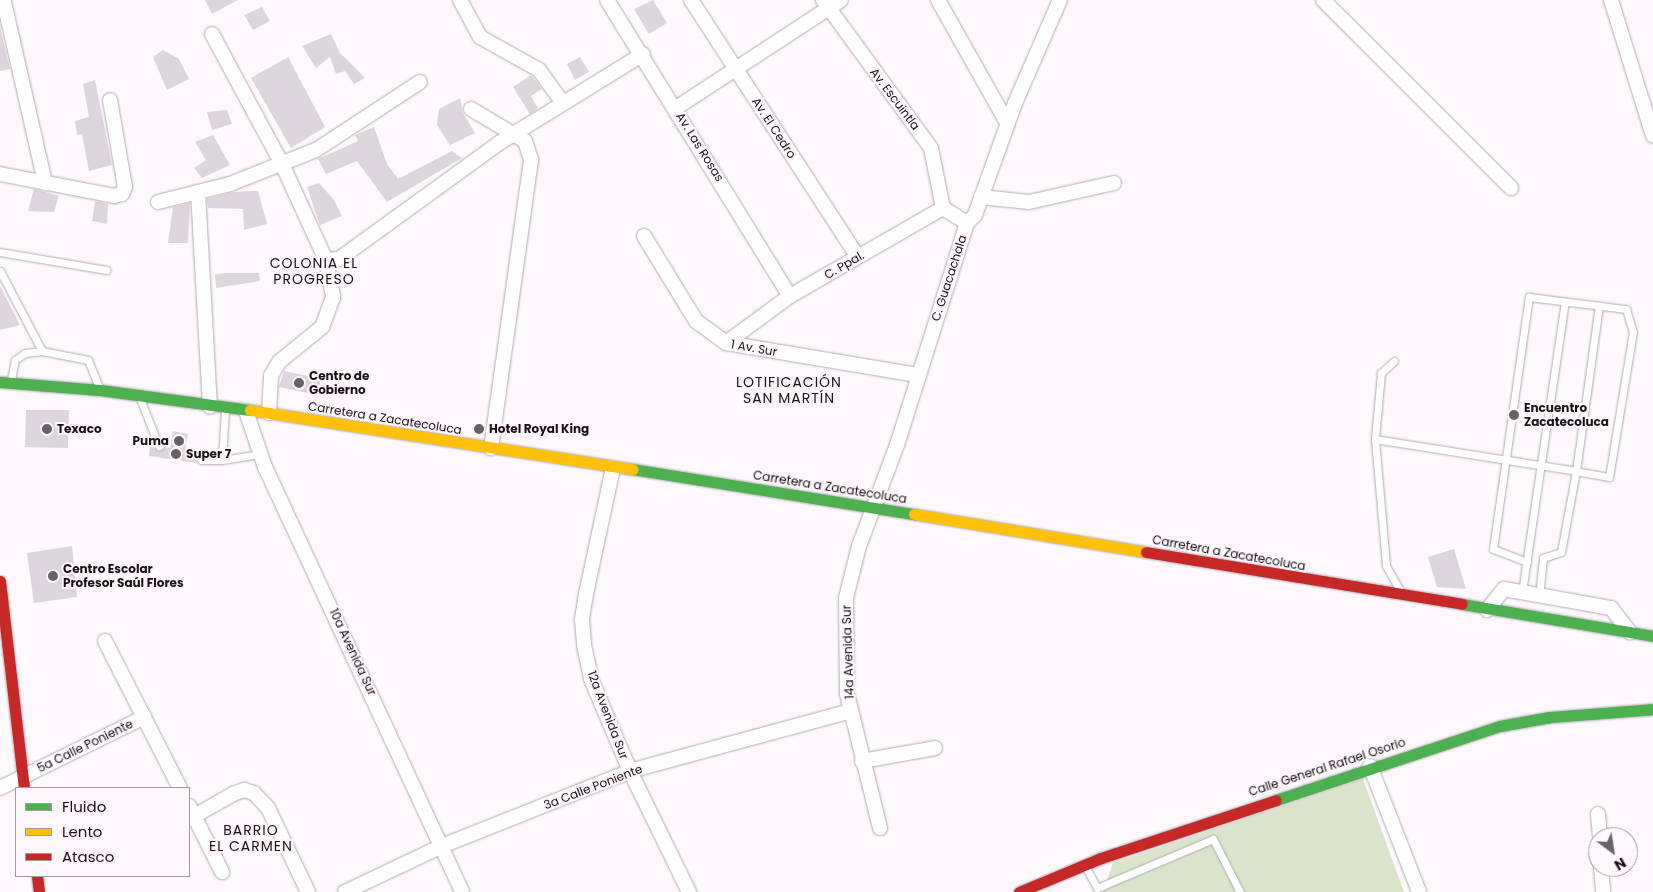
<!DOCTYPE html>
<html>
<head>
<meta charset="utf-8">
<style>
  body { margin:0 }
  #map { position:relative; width:1653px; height:892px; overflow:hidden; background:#fcf8fb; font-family:Poppins,sans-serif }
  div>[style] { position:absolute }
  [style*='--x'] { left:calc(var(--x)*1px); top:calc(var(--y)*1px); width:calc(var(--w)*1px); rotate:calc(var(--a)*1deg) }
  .green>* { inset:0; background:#d9e4ca }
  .building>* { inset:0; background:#ddd5dc }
  .roads { filter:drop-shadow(0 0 1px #b2abb1) drop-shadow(0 0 1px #b2abb1) }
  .lane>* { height:7px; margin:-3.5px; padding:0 3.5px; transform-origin:3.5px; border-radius:3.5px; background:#fffefe }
  .street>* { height:14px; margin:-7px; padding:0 7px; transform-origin:7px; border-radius:7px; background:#fffefe }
  .fast>* { height:11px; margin:-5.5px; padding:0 5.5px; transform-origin:5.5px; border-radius:5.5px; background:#4caf50 }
  .slow>* { height:11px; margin:-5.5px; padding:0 5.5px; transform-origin:5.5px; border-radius:5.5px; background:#ffc107 }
  .jam>* { height:11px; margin:-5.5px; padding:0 5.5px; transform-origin:5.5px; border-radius:5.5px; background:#c62828 }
  .dots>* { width:14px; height:14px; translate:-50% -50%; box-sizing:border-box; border:2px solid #fdf7fc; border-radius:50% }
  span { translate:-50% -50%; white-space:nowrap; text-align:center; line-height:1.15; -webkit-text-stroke:4px #fdf7fc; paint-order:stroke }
  .street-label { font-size:12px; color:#190f18 }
  .poi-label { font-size:12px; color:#190f18; font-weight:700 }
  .left { translate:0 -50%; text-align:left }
  .right { translate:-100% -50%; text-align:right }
  .neighbourhood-label { font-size:14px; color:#190f18; letter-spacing:1px }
  .legend { position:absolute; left:15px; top:787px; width:175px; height:90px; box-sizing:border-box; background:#fdf7fc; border:1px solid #a29aa1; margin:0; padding:6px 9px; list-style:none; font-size:15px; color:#190f18 }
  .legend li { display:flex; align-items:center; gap:10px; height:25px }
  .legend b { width:25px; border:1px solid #a29aa1 }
  .north { position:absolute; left:1588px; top:827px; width:50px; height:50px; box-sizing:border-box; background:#fdf7fc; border:1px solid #a29aa1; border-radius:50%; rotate:149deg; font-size:14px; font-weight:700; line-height:20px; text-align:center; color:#190f18 }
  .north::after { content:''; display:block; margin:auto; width:18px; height:22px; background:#686167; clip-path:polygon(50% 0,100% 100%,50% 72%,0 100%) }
</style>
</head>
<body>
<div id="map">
  <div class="green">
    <i style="clip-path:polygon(1363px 779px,1404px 892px,1103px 892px,1113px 863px)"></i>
  </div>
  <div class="building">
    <i style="clip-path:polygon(205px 0,238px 0,212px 14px)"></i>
    <i style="clip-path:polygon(653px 0,667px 23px,649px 34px,634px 9px)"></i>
    <i style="clip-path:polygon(262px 7px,270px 21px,253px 30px,244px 15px)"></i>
    <i style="clip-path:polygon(0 27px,10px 69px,0 71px)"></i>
    <i style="clip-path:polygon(331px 34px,340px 53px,365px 78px,354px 84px,345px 71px,336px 74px,330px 57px,316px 68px,302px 46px)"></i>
    <i style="clip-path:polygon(163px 50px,179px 59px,189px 79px,167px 90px,153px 57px)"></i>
    <i style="clip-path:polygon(288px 57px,325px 127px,291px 148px,251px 78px)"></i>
    <i style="clip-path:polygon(580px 57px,589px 72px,575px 80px,567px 64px)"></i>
    <i style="clip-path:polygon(531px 75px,542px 89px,531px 96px,538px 108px,530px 114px,513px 87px)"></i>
    <i style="clip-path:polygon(95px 80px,112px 165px,89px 171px,82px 134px,77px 135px,75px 121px,89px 117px,83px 84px)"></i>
    <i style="clip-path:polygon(460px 98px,463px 113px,475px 133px,450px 145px,437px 125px,439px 109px)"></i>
    <i style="clip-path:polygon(227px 110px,232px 124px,212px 130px,207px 112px)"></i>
    <i style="clip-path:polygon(374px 127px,387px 164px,398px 179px,452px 151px,462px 158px,387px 202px,357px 161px,326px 174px,318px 159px,358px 141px,355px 135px)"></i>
    <i style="clip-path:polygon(213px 135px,230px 165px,202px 178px,194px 168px,206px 160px,195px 142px)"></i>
    <i style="clip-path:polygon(319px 183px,334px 200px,342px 216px,320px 225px,307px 187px)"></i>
    <i style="clip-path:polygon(34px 189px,59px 196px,54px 212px,28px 211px)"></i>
    <i style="clip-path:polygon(258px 191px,267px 224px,244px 230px,243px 209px,208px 208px,207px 199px,234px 192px)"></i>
    <i style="clip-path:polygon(95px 201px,108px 204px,107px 224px,92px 221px)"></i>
    <i style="clip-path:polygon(190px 203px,188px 243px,168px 243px,173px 207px)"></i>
    <i style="clip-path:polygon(226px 273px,259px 273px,260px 281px,216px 288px,215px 274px)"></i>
    <i style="clip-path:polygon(0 286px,20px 325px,0 330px)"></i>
    <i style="clip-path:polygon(284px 371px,321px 379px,317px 395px,279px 387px)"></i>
    <i style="clip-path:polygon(26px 410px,69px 410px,68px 448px,25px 447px)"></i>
    <i style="clip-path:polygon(173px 431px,188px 434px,185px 450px,202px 452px,196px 458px,197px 463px,149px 456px,150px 445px,159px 451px,164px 447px,170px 448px)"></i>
    <i style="clip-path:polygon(72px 546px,77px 597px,34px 603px,27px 553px)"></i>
    <i style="clip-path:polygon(1454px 549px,1466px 589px,1437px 587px,1428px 557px)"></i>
  </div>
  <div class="roads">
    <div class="lane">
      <i style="--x:0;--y:252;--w:108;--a:9.6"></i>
      <i style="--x:0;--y:271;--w:90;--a:62.3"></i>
      <i style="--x:1394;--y:361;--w:18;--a:137"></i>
      <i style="--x:1381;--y:373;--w:66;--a:95.2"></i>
      <i style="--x:1375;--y:439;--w:127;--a:85"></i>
      <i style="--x:1386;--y:566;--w:28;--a:60"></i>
      <i style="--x:11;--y:380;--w:20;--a:-79"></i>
      <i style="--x:15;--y:360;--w:12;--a:-35"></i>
      <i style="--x:25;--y:353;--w:17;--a:-7"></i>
      <i style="--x:42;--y:351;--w:47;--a:11.1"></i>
      <i style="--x:88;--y:360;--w:29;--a:68"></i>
      <i style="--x:140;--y:399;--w:51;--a:68"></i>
      <i style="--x:1375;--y:439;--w:204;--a:9"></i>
      <i style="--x:1576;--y:471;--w:167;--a:-82.1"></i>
      <i style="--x:201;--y:460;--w:21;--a:0"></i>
      <i style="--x:222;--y:460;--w:51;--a:-86.6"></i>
      <i style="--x:222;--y:460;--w:39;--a:-9"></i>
      <i style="--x:1527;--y:562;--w:36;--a:-159"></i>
      <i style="--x:1493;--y:549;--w:255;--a:-81.9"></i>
      <i style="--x:1529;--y:297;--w:98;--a:7.1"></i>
      <i style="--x:1626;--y:309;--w:24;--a:73"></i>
      <i style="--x:1633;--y:332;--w:147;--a:99.4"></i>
      <i style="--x:1609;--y:477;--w:34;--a:-170"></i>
      <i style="--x:1576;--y:471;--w:82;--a:100.5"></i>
      <i style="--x:1561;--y:552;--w:19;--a:162"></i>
      <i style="--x:1543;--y:558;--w:37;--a:96"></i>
      <i style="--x:1522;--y:592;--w:293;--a:-81.6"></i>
      <i style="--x:1085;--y:866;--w:25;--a:61"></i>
      <i style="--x:1097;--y:888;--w:126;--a:-22.9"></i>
      <i style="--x:1213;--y:839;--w:59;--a:63"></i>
    </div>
    <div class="street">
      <i style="--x:460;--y:0;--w:42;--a:61.6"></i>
      <i style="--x:480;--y:37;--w:68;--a:29.2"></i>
      <i style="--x:539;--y:70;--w:41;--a:54"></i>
      <i style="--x:607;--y:0;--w:348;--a:58.3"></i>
      <i style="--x:691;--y:0;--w:306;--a:57"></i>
      <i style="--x:823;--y:0;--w:183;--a:53.9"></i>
      <i style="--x:931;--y:148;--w:61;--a:78.7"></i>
      <i style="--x:938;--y:0;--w:142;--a:60.6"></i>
      <i style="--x:1323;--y:0;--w:266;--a:45"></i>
      <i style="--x:1611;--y:0;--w:142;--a:72.8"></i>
      <i style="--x:4;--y:2;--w:186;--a:77.2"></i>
      <i style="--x:212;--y:34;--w:148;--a:61.7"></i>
      <i style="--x:282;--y:164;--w:106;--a:65.4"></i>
      <i style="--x:326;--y:260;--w:38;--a:79"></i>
      <i style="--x:333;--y:297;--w:32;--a:110"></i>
      <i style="--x:322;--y:327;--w:55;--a:140.9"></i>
      <i style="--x:279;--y:362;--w:16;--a:120"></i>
      <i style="--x:271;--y:376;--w:37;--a:93"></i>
      <i style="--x:676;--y:108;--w:197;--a:-33.2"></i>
      <i style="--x:471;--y:109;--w:63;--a:30.7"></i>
      <i style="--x:525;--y:141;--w:20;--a:72"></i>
      <i style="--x:531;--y:160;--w:291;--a:97.9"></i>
      <i style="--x:0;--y:174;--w:116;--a:10.9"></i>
      <i style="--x:114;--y:196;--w:8;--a:-14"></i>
      <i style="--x:122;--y:194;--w:8;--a:-67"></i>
      <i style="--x:125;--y:187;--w:88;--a:-99.8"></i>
      <i style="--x:198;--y:192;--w:215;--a:86.8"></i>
      <i style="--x:981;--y:197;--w:48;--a:5.9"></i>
      <i style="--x:1029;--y:202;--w:87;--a:-12.6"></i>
      <i style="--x:158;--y:202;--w:74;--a:-14"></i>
      <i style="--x:230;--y:184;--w:92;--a:-21.6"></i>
      <i style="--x:316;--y:150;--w:124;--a:-33.2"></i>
      <i style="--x:644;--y:236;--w:100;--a:58.5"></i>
      <i style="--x:696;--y:321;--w:37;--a:36"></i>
      <i style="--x:726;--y:343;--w:194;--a:9.5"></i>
      <i style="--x:326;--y:260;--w:13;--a:-4"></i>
      <i style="--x:339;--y:259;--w:198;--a:-35.9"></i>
      <i style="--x:499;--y:143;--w:169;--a:-31.7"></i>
      <i style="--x:726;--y:343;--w:79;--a:-36.3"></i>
      <i style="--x:790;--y:296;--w:177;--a:-29.9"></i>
      <i style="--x:943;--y:208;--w:28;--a:32"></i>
      <i style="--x:246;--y:411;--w:59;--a:71.3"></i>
      <i style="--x:265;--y:467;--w:468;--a:65.1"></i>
      <i style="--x:613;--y:468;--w:129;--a:102.1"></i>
      <i style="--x:586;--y:594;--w:26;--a:99"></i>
      <i style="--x:582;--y:620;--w:25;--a:85"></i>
      <i style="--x:584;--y:645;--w:35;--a:78"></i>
      <i style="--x:591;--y:679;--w:100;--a:67"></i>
      <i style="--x:630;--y:771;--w:135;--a:64"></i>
      <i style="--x:1487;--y:610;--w:27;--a:-51"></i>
      <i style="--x:1504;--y:589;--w:109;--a:10.1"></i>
      <i style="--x:1611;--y:608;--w:31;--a:52"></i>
      <i style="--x:105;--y:641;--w:165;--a:63"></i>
      <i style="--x:862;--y:761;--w:74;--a:-10.1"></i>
      <i style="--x:1370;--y:766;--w:135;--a:68.7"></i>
      <i style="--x:0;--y:788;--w:161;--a:-26.2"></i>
      <i style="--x:189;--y:806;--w:74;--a:63.4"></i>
      <i style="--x:1598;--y:814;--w:23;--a:85"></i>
      <i style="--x:189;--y:819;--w:51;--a:-29.6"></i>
      <i style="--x:233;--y:794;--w:12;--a:-20"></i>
      <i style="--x:244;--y:790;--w:10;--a:17"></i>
      <i style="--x:254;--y:793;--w:21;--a:47"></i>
      <i style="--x:268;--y:808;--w:93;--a:64.5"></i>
      <i style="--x:880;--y:828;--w:138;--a:-103.8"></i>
      <i style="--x:847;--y:694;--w:96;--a:-90.6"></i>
      <i style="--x:846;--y:598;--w:54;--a:-76"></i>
      <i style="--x:859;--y:546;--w:108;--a:-69.4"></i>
      <i style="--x:897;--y:445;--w:233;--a:-72.5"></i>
      <i style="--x:967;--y:223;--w:11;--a:-45"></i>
      <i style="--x:975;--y:215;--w:119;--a:-70.3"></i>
      <i style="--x:1015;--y:103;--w:112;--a:-66.4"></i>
      <i style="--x:1601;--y:867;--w:25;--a:85"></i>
      <i style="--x:345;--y:892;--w:107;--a:-25.4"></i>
      <i style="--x:442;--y:846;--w:202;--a:-21.7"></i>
      <i style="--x:630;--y:771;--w:229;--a:-15.2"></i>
    </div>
    <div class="fast">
      <i style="--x:0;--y:382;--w:100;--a:4.6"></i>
      <i style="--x:100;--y:390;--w:151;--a:7.6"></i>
      <i style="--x:632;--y:469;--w:286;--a:9.1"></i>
      <i style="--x:1462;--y:604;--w:194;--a:9.5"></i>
      <i style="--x:1276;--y:800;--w:236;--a:-18.3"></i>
      <i style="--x:1500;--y:726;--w:51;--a:-10.2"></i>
      <i style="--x:1550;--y:717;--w:103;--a:-4.4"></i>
    </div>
    <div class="slow">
      <i style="--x:250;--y:410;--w:387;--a:8.8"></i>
      <i style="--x:914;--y:514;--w:235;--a:9.3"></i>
    </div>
    <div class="jam">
      <i style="--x:1146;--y:552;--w:320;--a:9.3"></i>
      <i style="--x:0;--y:581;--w:208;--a:83.4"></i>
      <i style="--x:37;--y:876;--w:16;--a:83"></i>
      <i style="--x:1019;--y:892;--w:89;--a:-22.5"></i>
      <i style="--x:1101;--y:858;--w:184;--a:-18.3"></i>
    </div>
  </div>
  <div class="dots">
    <i style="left:299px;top:383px;background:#686167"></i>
    <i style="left:1514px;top:415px;background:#686167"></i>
    <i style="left:47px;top:429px;background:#686167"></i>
    <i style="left:479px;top:429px;background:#686167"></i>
    <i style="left:179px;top:441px;background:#686167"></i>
    <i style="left:176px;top:454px;background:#686167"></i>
    <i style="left:53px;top:576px;background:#686167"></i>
  </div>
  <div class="street-label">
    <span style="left:895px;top:99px;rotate:53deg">Av. Escuintla</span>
    <span style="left:774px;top:128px;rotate:57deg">Av. El Cedro</span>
    <span style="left:700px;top:147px;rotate:58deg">Av. Las Rosas</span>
    <span style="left:844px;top:265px;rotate:-30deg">C. Ppal.</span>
    <span style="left:949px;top:278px;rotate:-72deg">C. Guacachala</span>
    <span style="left:754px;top:348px;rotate:10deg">1 Av. Sur</span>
    <span style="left:385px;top:418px;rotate:9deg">Carretera a Zacatecoluca</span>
    <span style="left:830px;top:487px;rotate:9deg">Carretera a Zacatecoluca</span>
    <span style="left:1229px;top:553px;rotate:10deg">Carretera a Zacatecoluca</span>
    <span style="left:353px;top:652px;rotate:65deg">10a Avenida Sur</span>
    <span style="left:848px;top:652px;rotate:-92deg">14a Avenida Sur</span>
    <span style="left:608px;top:715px;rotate:69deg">12a Avenida Sur</span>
    <span style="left:85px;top:746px;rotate:-26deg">5a Calle Poniente</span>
    <span style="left:1327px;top:767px;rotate:-18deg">Calle General Rafael Osorio</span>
    <span style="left:593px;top:787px;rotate:-21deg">3a Calle Poniente</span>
  </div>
  <div class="poi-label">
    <span class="left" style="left:309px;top:383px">Centro de<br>Gobierno</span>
    <span class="left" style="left:1524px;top:415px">Encuentro<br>Zacatecoluca</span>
    <span class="left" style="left:57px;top:429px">Texaco</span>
    <span class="left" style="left:489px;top:429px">Hotel Royal King</span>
    <span class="right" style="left:169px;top:441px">Puma</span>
    <span class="left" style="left:186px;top:454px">Super 7</span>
    <span class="left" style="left:63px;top:576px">Centro Escolar<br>Profesor Saúl Flores</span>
  </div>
  <div class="neighbourhood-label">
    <span style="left:314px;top:271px">COLONIA EL<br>PROGRESO</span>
    <span style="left:789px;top:390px">LOTIFICACIÓN<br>SAN MARTÍN</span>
    <span style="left:251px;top:838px">BARRIO<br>EL CARMEN</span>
  </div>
  <ul class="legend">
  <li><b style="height:6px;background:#4caf50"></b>Fluido</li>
  <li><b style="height:6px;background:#ffc107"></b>Lento</li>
  <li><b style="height:6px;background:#c62828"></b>Atasco</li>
  </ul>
  <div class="north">N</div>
</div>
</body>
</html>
